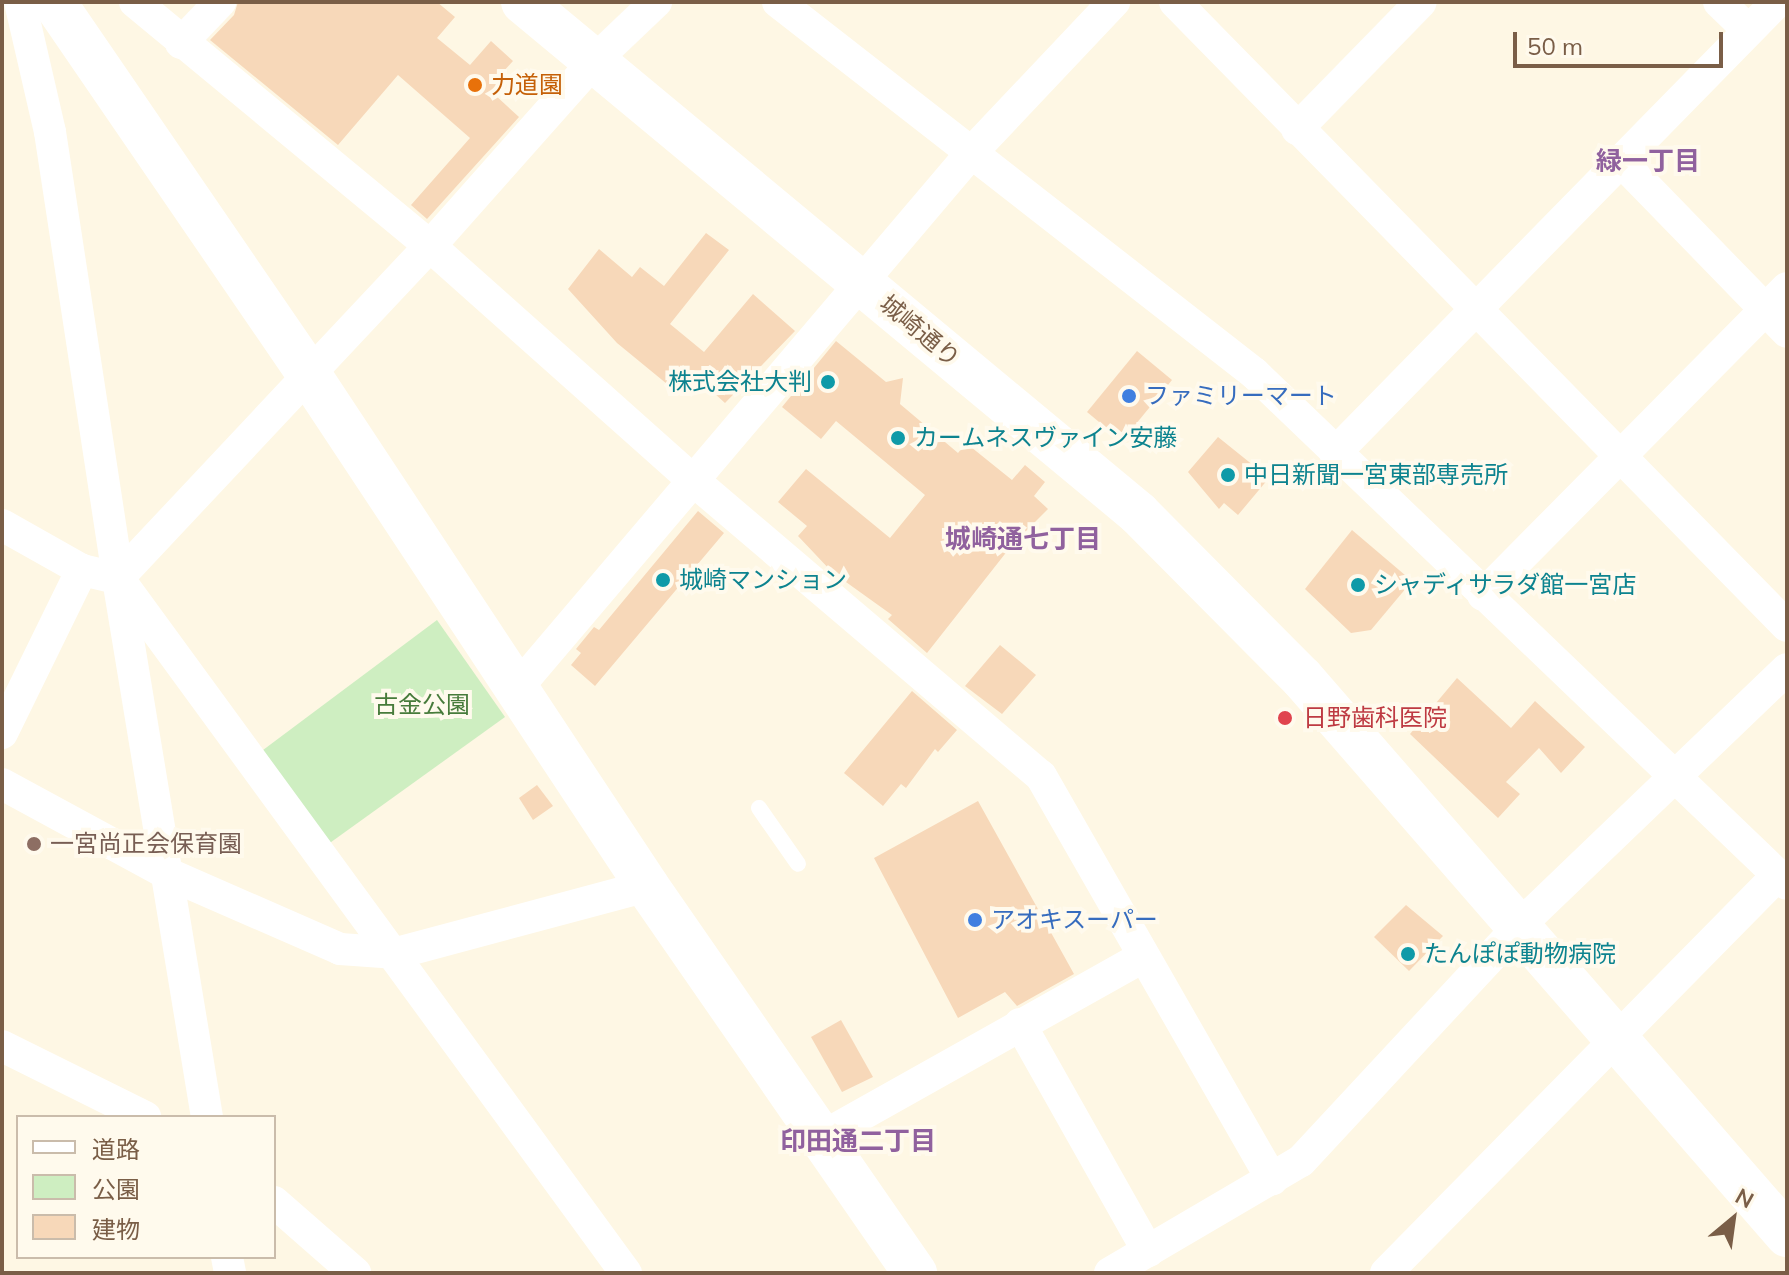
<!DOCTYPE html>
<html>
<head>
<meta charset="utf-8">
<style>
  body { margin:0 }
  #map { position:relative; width:1789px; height:1275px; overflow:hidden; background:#fef7e4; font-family:Mulish,"Noto Sans JP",sans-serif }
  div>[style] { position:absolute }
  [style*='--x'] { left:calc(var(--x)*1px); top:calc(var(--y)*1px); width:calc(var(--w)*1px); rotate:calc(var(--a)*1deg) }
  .green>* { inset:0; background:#ceeec1 }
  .building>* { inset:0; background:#f7d8b9 }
  .lane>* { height:16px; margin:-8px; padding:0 8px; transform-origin:8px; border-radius:8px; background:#fff }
  .street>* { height:32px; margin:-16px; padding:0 16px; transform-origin:16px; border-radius:16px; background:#fff }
  .secondary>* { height:44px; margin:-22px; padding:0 22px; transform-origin:22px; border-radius:22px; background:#fff }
  .dots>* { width:22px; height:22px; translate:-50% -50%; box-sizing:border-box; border:4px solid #fffaed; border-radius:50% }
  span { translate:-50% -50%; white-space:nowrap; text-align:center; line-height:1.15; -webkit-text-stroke:8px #fffaed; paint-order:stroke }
  .food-label { font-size:24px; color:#c56008 }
  .left { translate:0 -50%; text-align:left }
  .street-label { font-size:24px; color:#7a5e47 }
  .culture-label { font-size:24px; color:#0d838f }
  .right { translate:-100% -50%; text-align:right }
  .shop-label { font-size:24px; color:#366cbe }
  .park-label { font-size:24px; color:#477b3b }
  .health-label { font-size:24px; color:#be3a42 }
  .education-label { font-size:24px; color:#785e54 }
  .neighbourhood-label { font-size:26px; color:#90619e; font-weight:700 }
  .frame { position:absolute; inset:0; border:4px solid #7a5e47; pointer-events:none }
  .legend { position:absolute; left:16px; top:1115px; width:260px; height:144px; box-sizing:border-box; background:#fffaed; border:2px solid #cabcab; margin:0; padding:10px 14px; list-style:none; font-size:24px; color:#7a5e47 }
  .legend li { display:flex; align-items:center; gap:16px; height:40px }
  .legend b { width:40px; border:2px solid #cabcab }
  .north { position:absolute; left:1693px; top:1179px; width:80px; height:80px; -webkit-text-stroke:6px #fffaed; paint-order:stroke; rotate:29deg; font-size:22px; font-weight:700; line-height:32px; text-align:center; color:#7a5e47 }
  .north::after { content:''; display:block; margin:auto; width:28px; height:36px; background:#7a5e47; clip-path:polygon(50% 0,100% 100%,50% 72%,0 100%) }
  .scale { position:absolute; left:1513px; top:32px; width:210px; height:36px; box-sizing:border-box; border:4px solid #7a5e47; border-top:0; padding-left:10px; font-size:24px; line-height:28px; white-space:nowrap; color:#7a5e47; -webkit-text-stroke:6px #fffaed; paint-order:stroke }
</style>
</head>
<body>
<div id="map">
  <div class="green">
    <i style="clip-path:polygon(437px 620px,505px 717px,327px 845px,259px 753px)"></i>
  </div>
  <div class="building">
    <i style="clip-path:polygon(238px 2px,437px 2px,455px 17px,437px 38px,470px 65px,491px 41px,513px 61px,494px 82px,500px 88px,494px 94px,519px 117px,427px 219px,411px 205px,470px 138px,398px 75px,338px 145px,210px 40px,234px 15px)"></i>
    <i style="clip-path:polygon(706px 233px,729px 250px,670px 324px,704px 352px,753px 294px,795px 331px,725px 403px,683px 365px,667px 384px,617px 343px,568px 289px,599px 249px,632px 277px,640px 267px,664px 286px)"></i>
    <i style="clip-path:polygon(836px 341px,886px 382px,903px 378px,900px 404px,958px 453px,966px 443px,1012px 480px,1025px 465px,1045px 482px,1034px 496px,1048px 509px,1012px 545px,927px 653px,888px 619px,892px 615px,832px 572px,798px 536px,807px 526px,778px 502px,806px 469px,890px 538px,925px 495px,836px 421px,821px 439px,782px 407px)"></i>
    <i style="clip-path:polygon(1137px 351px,1172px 380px,1122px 441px,1087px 412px)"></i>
    <i style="clip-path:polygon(1218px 437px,1269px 478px,1238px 515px,1224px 503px,1219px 509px,1188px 472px)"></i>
    <i style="clip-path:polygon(698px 511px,724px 533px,595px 686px,571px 665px,581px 653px,576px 649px,594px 627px,599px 630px)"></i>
    <i style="clip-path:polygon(1352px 530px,1412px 581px,1371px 630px,1351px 633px,1305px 589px)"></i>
    <i style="clip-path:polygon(1000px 645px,1036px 675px,1002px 714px,965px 686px)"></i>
    <i style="clip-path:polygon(1457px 678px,1511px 728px,1535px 701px,1585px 747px,1561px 773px,1539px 748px,1506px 782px,1520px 794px,1498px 818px,1410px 734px)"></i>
    <i style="clip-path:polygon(912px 691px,957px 730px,938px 752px,935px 749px,906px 788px,901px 784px,883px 806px,844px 773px)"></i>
    <i style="clip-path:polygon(537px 785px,553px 806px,533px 820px,519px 798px)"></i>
    <i style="clip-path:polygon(978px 801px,1074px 974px,1017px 1006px,1005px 992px,958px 1018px,874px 858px)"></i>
    <i style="clip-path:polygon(1406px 905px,1443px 936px,1409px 971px,1374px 937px)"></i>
    <i style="clip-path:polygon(841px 1020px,873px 1077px,842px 1092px,811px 1037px)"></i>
  </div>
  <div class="lane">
    <i style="--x:759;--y:808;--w:68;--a:55.1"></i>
  </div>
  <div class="street">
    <i style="--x:20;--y:2;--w:133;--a:77"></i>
    <i style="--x:50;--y:132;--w:451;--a:81.3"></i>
    <i style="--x:118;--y:578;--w:456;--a:-46.8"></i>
    <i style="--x:430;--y:246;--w:247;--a:-48.4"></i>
    <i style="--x:594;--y:61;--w:86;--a:-43.6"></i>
    <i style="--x:135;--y:2;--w:383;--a:39.6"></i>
    <i style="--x:430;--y:246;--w:353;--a:41.7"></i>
    <i style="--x:694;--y:481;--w:455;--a:40.4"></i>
    <i style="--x:1041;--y:776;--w:465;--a:60.2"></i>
    <i style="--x:778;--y:2;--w:604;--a:37.93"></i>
    <i style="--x:1254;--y:373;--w:738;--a:43.79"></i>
    <i style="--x:1175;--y:2;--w:874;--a:45.56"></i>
    <i style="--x:1719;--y:2;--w:40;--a:44"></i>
    <i style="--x:181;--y:43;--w:57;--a:-46.4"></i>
    <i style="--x:1297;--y:129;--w:177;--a:-45.7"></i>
    <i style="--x:1620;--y:160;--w:240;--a:45.8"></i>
    <i style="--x:1335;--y:453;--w:631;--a:-45.58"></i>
    <i style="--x:2;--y:525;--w:92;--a:29.4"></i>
    <i style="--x:82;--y:570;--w:37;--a:13"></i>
    <i style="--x:118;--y:578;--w:861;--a:53.84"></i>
    <i style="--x:119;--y:585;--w:539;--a:80.61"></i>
    <i style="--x:1483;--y:595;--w:432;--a:-45.3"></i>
    <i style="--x:518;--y:687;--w:702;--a:-49.68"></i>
    <i style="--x:972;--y:152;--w:207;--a:-46.6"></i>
    <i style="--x:2;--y:733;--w:182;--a:-63.9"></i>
    <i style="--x:2;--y:784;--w:184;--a:28.5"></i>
    <i style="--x:164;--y:872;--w:192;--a:23.6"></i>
    <i style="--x:340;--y:949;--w:57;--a:4"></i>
    <i style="--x:397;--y:953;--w:259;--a:-15"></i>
    <i style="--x:1020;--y:1024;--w:261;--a:60.6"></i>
    <i style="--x:2;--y:1046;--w:160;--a:26.4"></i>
    <i style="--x:820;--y:1138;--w:370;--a:-29.3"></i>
    <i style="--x:274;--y:1202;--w:108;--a:41.2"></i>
    <i style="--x:227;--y:1257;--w:16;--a:79"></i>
    <i style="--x:1110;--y:1273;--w:221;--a:-30.4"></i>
    <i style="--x:1301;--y:1161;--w:323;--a:-47.1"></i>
    <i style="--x:1521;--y:924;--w:368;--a:-43.8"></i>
    <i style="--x:1386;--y:1273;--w:559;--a:-45.44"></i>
  </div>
  <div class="secondary">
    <i style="--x:54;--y:2;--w:453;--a:55.6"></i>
    <i style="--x:310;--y:376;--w:611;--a:56.54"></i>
    <i style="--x:647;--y:886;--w:471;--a:55.3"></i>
    <i style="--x:523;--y:2;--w:800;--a:39.72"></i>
    <i style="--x:1138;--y:513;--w:233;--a:45.2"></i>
    <i style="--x:1302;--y:678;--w:739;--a:48.95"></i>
  </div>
  <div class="dots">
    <i style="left:475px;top:85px;background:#e8710a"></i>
    <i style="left:828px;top:382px;background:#0f9aa8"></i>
    <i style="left:1129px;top:396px;background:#3f7fe0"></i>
    <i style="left:898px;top:438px;background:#0f9aa8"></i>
    <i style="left:1228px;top:475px;background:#0f9aa8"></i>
    <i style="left:663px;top:580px;background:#0f9aa8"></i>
    <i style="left:1358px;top:585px;background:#0f9aa8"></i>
    <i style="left:1285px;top:718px;background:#e0444e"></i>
    <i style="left:34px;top:844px;background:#8d6e63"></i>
    <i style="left:975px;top:920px;background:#3f7fe0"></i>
    <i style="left:1408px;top:954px;background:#0f9aa8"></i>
  </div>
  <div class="food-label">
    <span class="left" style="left:491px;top:85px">力道園</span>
  </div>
  <div class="street-label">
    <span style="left:920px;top:331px;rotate:40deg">城崎通り</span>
  </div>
  <div class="culture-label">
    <span class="right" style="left:812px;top:382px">株式会社大判</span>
    <span class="left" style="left:914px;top:438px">カームネスヴァイン安藤</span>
    <span class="left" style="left:1244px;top:475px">中日新聞一宮東部専売所</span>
    <span class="left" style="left:679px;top:580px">城崎マンション</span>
    <span class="left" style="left:1374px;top:585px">シャディサラダ館一宮店</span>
    <span class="left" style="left:1424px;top:954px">たんぽぽ動物病院</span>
  </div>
  <div class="shop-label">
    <span class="left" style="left:1145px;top:396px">ファミリーマート</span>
    <span class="left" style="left:991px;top:920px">アオキスーパー</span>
  </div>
  <div class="park-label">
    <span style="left:422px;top:705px">古金公園</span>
  </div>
  <div class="health-label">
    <span class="left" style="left:1303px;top:718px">日野歯科医院</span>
  </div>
  <div class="education-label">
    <span class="left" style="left:50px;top:844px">一宮尚正会保育園</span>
  </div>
  <div class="neighbourhood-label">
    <span style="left:1648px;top:161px">緑一丁目</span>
    <span style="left:1023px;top:539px">城崎通七丁目</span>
    <span style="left:858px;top:1141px">印田通二丁目</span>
  </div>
  <div class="frame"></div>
  <ul class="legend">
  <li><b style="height:10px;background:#fff"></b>道路</li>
  <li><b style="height:22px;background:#ceeec1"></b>公園</li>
  <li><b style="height:22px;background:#f7d8b9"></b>建物</li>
  </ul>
  <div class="north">N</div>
  <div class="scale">50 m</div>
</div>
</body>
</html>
